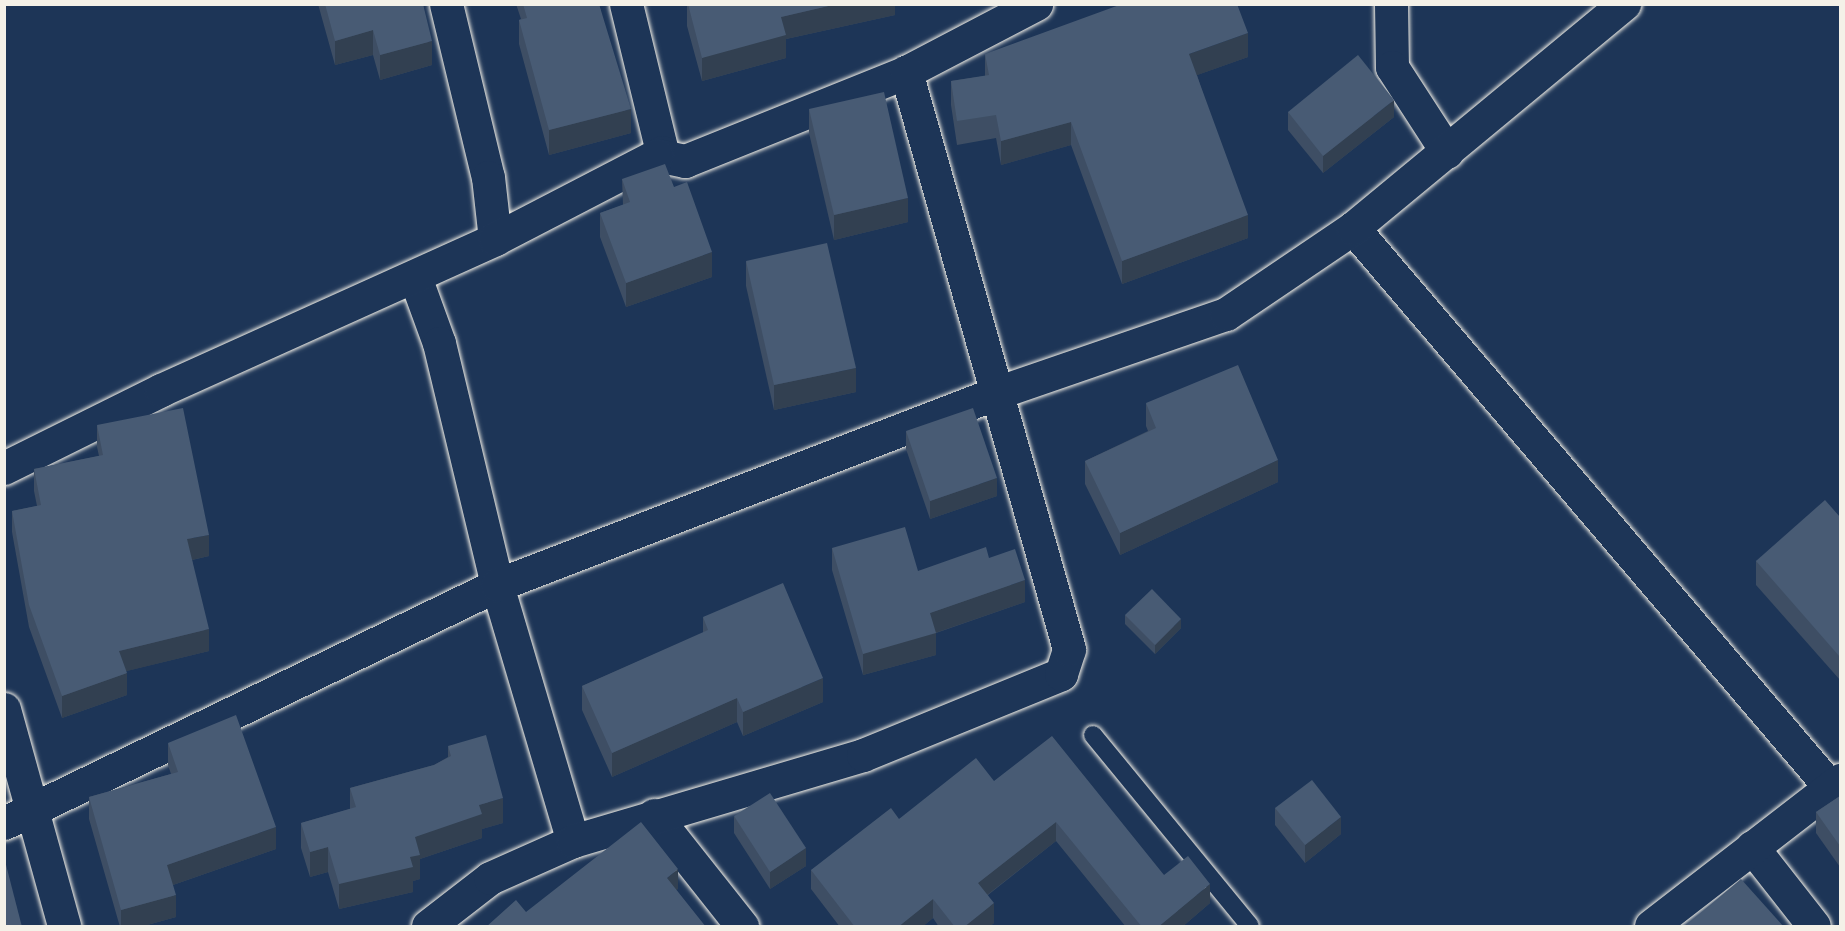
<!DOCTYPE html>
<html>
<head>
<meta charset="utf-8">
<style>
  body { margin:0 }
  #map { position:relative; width:1845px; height:931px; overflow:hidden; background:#1d3557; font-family:"Architects Daughter",sans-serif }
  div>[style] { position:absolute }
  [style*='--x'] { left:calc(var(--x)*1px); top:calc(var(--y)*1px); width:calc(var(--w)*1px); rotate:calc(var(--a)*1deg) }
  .roads { filter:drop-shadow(0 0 2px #f4f1e8) drop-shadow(0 0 2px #f4f1e8) }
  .service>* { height:18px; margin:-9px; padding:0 9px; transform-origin:9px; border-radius:9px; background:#1d3557 }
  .minor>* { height:33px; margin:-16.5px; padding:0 16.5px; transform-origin:16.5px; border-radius:16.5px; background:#1d3557 }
  .wall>* { inset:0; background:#3e4e64 }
  .shaded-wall>* { inset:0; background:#324051 }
  .building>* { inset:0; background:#485b74 }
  span { translate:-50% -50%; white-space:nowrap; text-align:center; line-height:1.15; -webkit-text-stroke:4.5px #1d3557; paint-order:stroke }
  .frame { position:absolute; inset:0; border:6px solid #f4f1e8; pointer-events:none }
</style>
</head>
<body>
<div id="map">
  <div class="roads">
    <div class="service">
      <i style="--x:1093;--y:735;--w:247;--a:50.6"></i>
    </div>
    <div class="minor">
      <i style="--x:446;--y:4;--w:178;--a:76.4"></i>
      <i style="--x:488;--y:177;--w:62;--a:83.6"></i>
      <i style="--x:626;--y:4;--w:152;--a:76.3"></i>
      <i style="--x:662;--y:152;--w:6;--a:149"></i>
      <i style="--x:657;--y:155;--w:29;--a:12"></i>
      <i style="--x:685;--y:161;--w:238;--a:-21.9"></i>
      <i style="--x:906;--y:72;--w:147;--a:-27.6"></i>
      <i style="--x:1391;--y:4;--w:63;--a:89.1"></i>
      <i style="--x:1392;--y:67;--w:101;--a:57.1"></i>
      <i style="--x:1353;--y:228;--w:736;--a:49.52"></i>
      <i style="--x:415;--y:277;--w:70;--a:70"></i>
      <i style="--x:439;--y:343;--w:249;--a:76.5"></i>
      <i style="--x:497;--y:585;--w:267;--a:73.5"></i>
      <i style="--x:4;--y:468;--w:175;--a:-26.4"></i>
      <i style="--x:161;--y:390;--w:367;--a:-24.3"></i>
      <i style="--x:495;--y:239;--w:182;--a:-27.4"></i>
      <i style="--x:4;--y:709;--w:225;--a:74.5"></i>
      <i style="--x:654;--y:815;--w:142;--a:51.6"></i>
      <i style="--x:4;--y:823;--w:547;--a:-25.77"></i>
      <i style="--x:497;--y:585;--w:538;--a:-21.03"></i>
      <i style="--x:999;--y:392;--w:240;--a:-19"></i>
      <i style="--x:1226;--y:314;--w:153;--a:-34.1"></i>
      <i style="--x:1353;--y:228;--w:352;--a:-39.6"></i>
      <i style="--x:1752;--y:847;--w:100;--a:51.9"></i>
      <i style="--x:428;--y:926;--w:78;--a:-37.7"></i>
      <i style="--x:490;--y:878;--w:91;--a:-24"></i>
      <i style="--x:573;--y:841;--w:302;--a:-16.5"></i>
      <i style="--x:863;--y:755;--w:214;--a:-22.2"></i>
      <i style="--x:1061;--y:674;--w:26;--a:-72"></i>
      <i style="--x:1069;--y:649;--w:600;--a:-105.77"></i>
      <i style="--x:1651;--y:926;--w:239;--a:-37.7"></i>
    </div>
  </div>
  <div class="wall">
    <i style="clip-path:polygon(318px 4px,423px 4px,432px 65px,380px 80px,373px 55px,335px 65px)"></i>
    <i style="clip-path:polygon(516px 4px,599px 4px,631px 133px,549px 155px,519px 44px,519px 20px,521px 19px)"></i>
    <i style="clip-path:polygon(687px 4px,895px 4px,895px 15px,786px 39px,786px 58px,702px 81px,687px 26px)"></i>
    <i style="clip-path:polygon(985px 54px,1248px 57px,1197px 75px,1248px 238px,1122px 284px,1071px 145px,1001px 165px,996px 138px,957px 145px,951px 105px,951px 81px,985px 76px)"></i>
    <i style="clip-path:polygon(809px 109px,908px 222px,834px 240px,809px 133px)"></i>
    <i style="clip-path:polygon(1288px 112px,1394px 117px,1323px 173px,1288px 130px)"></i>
    <i style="clip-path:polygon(622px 179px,674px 187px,712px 277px,626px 307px,600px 237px,600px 213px,623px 205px)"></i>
    <i style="clip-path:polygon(746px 261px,856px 392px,774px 410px,746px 286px)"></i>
    <i style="clip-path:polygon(1146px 403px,1278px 482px,1120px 555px,1085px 484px,1085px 461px,1148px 431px,1146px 426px)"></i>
    <i style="clip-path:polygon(97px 425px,209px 556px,192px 560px,209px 651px,126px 671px,127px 695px,62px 718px,29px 627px,12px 532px,12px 511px,37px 506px,34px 491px,34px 469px,99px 456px,97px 447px)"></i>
    <i style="clip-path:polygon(906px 431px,997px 496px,930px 519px,906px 449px)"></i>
    <i style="clip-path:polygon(1840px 517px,1840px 680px,1756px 585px,1756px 561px)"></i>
    <i style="clip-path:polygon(832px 548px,918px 571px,989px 558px,1025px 602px,936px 633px,936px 655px,863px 675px,832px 570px)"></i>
    <i style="clip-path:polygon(1125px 615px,1181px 628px,1155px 654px,1125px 624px)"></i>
    <i style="clip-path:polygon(703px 617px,823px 702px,743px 736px,737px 722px,612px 777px,582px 710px,582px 686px,703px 633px)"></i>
    <i style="clip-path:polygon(168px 743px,276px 849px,173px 885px,176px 917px,140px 927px,120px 927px,89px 819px,89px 797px,171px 774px,168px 765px)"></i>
    <i style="clip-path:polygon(448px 746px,503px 823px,482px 829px,482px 838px,420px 859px,420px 879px,413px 881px,413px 892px,339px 909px,328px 872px,310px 877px,301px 848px,301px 823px,350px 809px,350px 788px,434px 765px,448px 757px)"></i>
    <i style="clip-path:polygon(994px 781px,1164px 875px,1210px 903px,1182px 927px,1126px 927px,1056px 841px,988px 895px,994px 923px,989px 927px,939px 927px,933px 918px,922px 927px,840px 927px,811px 889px,811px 870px,899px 819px)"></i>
    <i style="clip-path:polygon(1840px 796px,1840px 867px,1816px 833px,1816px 812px)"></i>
    <i style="clip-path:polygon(1275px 808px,1341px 834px,1305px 863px,1275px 825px)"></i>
    <i style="clip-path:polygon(734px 816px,806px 866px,770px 889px,734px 833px)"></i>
  </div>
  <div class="shaded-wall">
    <i style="clip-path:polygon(837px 4px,895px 4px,895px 15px,786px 39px,786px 58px,702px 81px,702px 58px,781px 17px)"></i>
    <i style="clip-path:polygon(373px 30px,373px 55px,335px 65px,335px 41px)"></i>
    <i style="clip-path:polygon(1248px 33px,1248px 57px,1189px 78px,1189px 54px)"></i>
    <i style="clip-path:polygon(432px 41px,432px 65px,380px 80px,380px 55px)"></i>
    <i style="clip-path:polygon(1394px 100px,1394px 117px,1323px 173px,1323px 156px)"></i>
    <i style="clip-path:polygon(631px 109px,631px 133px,549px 155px,549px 130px)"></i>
    <i style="clip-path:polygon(1071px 122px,1071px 145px,1001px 165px,1001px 141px)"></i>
    <i style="clip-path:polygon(908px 198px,908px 222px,834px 240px,834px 215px)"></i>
    <i style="clip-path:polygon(1248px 215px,1248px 238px,1122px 284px,1122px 261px)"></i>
    <i style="clip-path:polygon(712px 252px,712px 277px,626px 307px,626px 283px)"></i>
    <i style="clip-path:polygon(856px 368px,856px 392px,774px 410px,774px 385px)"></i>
    <i style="clip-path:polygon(1278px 460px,1278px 482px,1120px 555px,1120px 533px)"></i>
    <i style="clip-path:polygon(997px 478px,997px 496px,930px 519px,930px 501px)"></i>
    <i style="clip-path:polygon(209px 535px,209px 556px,187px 561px,187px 539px)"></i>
    <i style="clip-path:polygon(1025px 580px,1025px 602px,935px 633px,936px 633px,936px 655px,863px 675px,863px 654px,930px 613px)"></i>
    <i style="clip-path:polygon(1181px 619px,1181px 628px,1155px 654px,1155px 645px)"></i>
    <i style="clip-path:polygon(209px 629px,209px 651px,119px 673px,119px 651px)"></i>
    <i style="clip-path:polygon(127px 673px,127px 695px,62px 718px,62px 696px)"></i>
    <i style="clip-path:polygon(823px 678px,823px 702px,743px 736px,743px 712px)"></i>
    <i style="clip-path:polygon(737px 698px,737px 722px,612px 777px,612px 753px)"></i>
    <i style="clip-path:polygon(503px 798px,503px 823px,482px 829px,482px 838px,420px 859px,420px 879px,413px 881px,413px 892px,339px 909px,339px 884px,410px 857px,415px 837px,479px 805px)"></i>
    <i style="clip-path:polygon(1341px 817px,1341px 834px,1305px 863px,1305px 845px)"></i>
    <i style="clip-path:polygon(1056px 822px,1056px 841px,978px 902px,978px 883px)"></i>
    <i style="clip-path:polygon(276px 827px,276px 849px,167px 887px,167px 865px)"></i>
    <i style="clip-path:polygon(328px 847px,328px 872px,310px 877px,310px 852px)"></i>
    <i style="clip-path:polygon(806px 848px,806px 866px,770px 889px,770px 872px)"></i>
    <i style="clip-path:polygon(678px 869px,678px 889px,667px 897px,667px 878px)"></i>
    <i style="clip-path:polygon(1210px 884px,1210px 903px,1182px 927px,1158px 927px)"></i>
    <i style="clip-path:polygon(176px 895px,176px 917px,140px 927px,121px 927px,121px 910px)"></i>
    <i style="clip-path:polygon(933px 899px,933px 918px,922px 927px,898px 927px)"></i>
    <i style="clip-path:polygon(994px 903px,994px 923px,989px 927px,964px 927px)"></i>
  </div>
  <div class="building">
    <i style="clip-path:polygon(325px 4px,423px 4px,432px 41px,380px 55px,373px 30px,335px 41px)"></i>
    <i style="clip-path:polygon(523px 4px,599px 4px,631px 109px,549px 130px,519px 20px,527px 18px)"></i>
    <i style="clip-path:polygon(688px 4px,837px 4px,781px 17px,786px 35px,702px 58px)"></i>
    <i style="clip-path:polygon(1122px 4px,1237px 4px,1248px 33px,1189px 54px,1248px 215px,1122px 261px,1071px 122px,1001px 141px,996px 115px,957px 121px,951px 81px,989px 75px,985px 54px)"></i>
    <i style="clip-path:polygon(1358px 55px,1394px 100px,1323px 156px,1288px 112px)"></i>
    <i style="clip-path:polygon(884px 92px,908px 198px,834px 215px,809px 109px)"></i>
    <i style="clip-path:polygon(665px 164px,674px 187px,687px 182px,712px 252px,626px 283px,600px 213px,630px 202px,622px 179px)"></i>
    <i style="clip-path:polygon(827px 243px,856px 368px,774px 385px,746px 261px)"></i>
    <i style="clip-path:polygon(1238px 365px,1278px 460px,1120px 533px,1085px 461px,1156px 428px,1146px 403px)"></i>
    <i style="clip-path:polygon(183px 408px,209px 535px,187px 539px,209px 629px,119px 651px,127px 673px,62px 696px,29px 605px,12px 511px,41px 505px,34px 469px,103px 455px,97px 425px)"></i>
    <i style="clip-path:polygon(973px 408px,997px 478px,930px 501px,906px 431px)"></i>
    <i style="clip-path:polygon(1825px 500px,1840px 517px,1840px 657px,1756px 561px)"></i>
    <i style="clip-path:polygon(905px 527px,918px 571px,986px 547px,989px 558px,1015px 549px,1025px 580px,930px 613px,936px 633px,863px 654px,832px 548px)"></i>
    <i style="clip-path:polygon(783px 583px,823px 678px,743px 712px,737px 698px,612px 753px,582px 686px,708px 630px,703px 617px)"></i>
    <i style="clip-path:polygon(1152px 589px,1181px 619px,1155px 645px,1125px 615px)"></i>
    <i style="clip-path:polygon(236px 715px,276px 827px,167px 865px,176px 895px,121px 910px,89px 797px,178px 772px,168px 743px)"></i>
    <i style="clip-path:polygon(486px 735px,503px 798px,479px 805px,482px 814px,415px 837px,420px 855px,410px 857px,413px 867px,339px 884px,328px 847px,310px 852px,301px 823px,356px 807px,350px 788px,434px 765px,451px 756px,448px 746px)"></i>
    <i style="clip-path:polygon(1052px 736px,1164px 875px,1188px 856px,1210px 884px,1158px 927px,1142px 927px,1056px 822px,978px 883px,994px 903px,964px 927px,955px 927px,933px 899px,898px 927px,855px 927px,811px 870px,891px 808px,899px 819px,976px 758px,994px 781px)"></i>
    <i style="clip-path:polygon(1312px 780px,1341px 817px,1305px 845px,1275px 808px)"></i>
    <i style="clip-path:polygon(770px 793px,806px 848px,770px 872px,734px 816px)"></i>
    <i style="clip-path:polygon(1840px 796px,1840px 846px,1816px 812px)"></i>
    <i style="clip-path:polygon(641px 822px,678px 869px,667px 878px,706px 927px,486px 927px,516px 900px,526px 912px)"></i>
    <i style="clip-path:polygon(4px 857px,22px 927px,4px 927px)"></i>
    <i style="clip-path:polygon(1741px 879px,1784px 927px,1684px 927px)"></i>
  </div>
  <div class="frame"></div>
</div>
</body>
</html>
